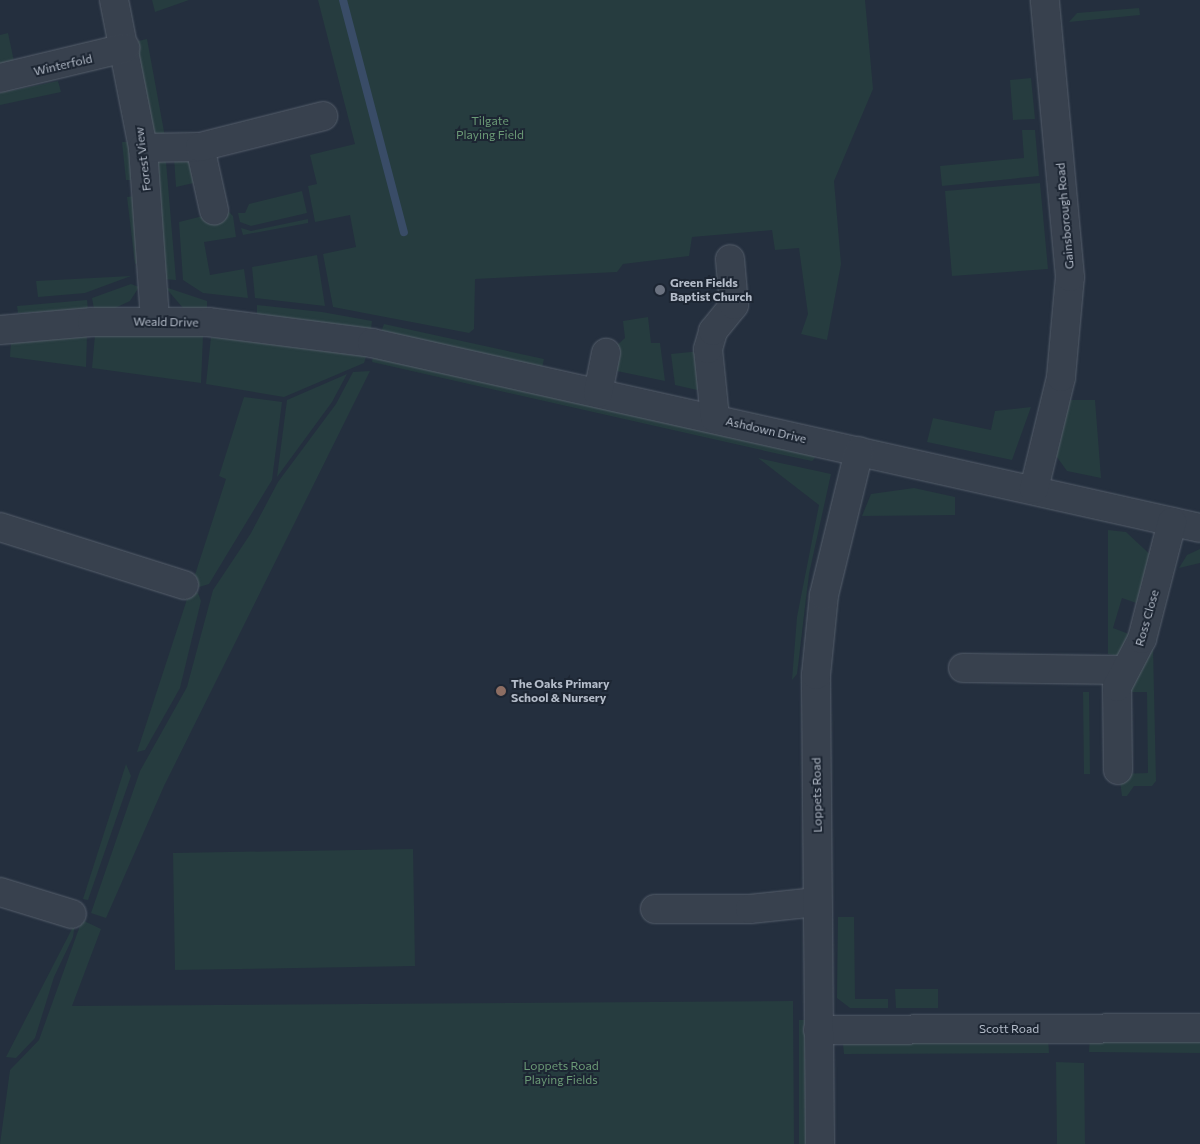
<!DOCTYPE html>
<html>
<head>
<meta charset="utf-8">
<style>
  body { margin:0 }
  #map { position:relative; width:1200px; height:1144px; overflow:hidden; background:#242f3e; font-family:Commissioner,sans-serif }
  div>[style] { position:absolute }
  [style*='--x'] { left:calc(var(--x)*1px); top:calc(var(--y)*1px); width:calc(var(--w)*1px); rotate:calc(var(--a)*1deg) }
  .green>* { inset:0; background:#263c3f }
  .stream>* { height:8px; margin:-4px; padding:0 4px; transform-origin:4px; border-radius:4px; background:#394c67 }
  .roads { filter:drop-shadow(0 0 1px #565f6c) drop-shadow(0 0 1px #565f6c) }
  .minor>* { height:28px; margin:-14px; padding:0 14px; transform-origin:14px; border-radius:14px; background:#38414e }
  .dots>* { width:14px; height:14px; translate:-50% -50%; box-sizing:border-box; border:2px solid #1d2633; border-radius:50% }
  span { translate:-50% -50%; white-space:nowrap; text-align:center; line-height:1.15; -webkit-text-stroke:4px #1d2633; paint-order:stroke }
  .street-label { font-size:12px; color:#b4bcc9 }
  .park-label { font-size:12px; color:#6b9a76 }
  .poi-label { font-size:12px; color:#b4bcc9; font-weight:700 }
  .left { translate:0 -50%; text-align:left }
</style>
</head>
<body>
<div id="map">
  <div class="green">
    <i style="clip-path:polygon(152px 0,189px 0,155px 12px)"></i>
    <i style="clip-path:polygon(318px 0,865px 0,873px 89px,834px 181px,841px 264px,827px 340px,801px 334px,808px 314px,799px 248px,775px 250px,772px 230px,692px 237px,689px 256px,623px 264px,617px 272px,475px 279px,474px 329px,469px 333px,333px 307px,323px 254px,356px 247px,350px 215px,315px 222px,308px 186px,317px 184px,310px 155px,355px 144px)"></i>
    <i style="clip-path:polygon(1139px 8px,1140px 15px,1069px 22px,1077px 13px)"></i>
    <i style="clip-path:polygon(8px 33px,15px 66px,0 68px,0 35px)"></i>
    <i style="clip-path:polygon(147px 39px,165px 137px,154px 136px,134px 42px)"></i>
    <i style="clip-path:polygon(1031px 78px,1035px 119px,1013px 120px,1010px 80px)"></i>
    <i style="clip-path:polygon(58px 81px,61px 92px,0 105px,0 93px)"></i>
    <i style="clip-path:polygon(1022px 130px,1035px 130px,1039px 176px,942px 186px,940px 166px,1024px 158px)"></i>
    <i style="clip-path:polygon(122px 142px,131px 142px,135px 180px,126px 180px)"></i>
    <i style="clip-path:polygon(165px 150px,176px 280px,163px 279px,155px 156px)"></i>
    <i style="clip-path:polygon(189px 154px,198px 182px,176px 187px,174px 157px)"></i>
    <i style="clip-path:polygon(1040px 183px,1048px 269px,952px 276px,945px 191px)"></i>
    <i style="clip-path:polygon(302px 191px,307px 213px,251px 226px,240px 222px,238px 213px,245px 213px,249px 204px)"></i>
    <i style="clip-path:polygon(137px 196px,140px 262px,135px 264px,127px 197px)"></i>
    <i style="clip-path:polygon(227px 210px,233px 216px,236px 237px,204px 242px,210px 275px,244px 269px,248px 298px,203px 293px,183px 280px,179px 222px)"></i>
    <i style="clip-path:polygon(308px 219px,308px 223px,243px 235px,241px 228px,251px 231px)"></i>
    <i style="clip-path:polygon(317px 255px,325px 306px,255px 298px,252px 267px)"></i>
    <i style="clip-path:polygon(131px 276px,85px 293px,38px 297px,36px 281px)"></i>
    <i style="clip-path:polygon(131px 284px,139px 287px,130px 301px,115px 308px,94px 309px,92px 298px)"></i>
    <i style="clip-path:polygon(165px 287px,207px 301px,207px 310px,183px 308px)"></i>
    <i style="clip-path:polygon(87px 300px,88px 309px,18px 313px,17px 306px)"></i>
    <i style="clip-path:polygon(257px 305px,322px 312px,372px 321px,371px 329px,315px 323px,257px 314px)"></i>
    <i style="clip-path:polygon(648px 317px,651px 343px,660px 343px,665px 381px,612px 370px,615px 347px,625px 338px,623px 321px)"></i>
    <i style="clip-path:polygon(384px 324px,544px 359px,542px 368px,381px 332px)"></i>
    <i style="clip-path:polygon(87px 335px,86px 367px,10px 357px,11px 341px)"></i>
    <i style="clip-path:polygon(95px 335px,203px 336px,201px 383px,92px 368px)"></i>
    <i style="clip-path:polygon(211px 337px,273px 342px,367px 354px,364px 363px,284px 397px,206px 384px)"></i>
    <i style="clip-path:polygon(701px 351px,706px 392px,675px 385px,671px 354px)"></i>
    <i style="clip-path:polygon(373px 355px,813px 454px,815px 458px,812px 461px,779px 454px,372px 362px)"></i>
    <i style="clip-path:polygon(370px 371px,164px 786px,106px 918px,91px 913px,140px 771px,187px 687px,213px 590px,251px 533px,278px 482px,336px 404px,353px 372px)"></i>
    <i style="clip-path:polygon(347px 374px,332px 402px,277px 477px,287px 400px)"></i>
    <i style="clip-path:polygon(244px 397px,282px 402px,272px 480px,209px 584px,199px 587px,192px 584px,226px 479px,219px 476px)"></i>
    <i style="clip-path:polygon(1070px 400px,1095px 400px,1101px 478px,1067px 471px,1054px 453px,1063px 404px)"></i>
    <i style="clip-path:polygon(1031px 407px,1012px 460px,927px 442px,933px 418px,991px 430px,995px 411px)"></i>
    <i style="clip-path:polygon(758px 458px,831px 474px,809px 574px,797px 674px,792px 680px,797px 617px,819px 505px)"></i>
    <i style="clip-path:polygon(914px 488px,955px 497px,955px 515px,862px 516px,871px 494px)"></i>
    <i style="clip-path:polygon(1108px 530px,1126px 532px,1156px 560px,1142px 605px,1122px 598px,1113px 628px,1134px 636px,1123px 657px,1108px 654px)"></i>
    <i style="clip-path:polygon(1200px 549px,1200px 563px,1179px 568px,1187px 555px)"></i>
    <i style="clip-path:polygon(190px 590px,198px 593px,201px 601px,180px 688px,145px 750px,137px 752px)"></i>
    <i style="clip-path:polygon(1153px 647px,1156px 781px,1152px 786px,1134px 786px,1127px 796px,1122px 796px,1119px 774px,1148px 773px,1147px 692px,1129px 692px)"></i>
    <i style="clip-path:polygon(1083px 692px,1089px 692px,1090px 774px,1084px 774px)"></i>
    <i style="clip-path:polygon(126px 764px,131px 776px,88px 900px,83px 899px)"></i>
    <i style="clip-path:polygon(413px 849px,415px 966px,175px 970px,173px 853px)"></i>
    <i style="clip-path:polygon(838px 917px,854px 917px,855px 999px,888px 999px,888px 1008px,850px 1008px,837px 998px)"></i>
    <i style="clip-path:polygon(82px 920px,101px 929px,72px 1006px,793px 1001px,794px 1144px,0 1144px,10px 1070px,39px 1040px)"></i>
    <i style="clip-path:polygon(75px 923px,73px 937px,54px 977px,35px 1038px,16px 1058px,6px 1057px)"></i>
    <i style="clip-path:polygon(895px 989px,938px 989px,938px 1008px,896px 1008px)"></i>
    <i style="clip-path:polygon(799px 1020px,807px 1020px,807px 1144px,799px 1144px)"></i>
    <i style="clip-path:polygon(1090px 1037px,1200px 1037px,1200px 1053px,1089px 1052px)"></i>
    <i style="clip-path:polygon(1048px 1038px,1049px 1053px,844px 1054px,843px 1044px)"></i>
    <i style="clip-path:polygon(1056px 1062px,1084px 1063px,1085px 1144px,1057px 1144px)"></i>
  </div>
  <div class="stream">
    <i style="--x:343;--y:0;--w:240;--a:75.3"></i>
  </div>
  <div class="roads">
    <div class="minor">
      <i style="--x:114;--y:0;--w:151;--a:78.9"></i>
      <i style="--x:143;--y:148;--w:173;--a:86"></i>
      <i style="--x:0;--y:78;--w:129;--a:-13.5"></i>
      <i style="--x:200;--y:147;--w:65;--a:77.5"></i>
      <i style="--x:143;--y:148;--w:57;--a:-1"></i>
      <i style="--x:200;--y:147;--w:127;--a:-14.1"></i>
      <i style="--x:0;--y:330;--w:92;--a:-5"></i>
      <i style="--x:92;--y:322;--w:116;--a:0"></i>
      <i style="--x:208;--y:322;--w:165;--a:7.3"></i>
      <i style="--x:372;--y:343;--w:848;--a:12.59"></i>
      <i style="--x:598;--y:393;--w:41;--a:-78.7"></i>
      <i style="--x:715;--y:418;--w:69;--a:-95.8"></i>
      <i style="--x:708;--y:349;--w:19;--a:-74"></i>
      <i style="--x:713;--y:331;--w:33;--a:-51"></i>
      <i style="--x:734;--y:305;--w:46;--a:-95"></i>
      <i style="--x:1034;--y:489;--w:115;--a:-76.4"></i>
      <i style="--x:1061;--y:377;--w:100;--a:-84.9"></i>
      <i style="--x:1070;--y:277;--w:278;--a:-95.2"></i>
      <i style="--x:0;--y:527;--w:193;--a:17.5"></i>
      <i style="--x:963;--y:668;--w:161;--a:0.7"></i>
      <i style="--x:1118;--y:770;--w:83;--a:-90.7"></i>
      <i style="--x:1117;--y:687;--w:54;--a:-62.5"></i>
      <i style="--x:1142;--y:639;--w:121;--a:-75.6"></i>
      <i style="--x:0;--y:892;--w:75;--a:17"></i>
      <i style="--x:655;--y:909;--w:95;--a:0"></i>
      <i style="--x:750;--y:909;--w:67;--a:-6"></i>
      <i style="--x:818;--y:1030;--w:382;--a:-0.3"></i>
      <i style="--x:820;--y:1144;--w:469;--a:-90.5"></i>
      <i style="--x:816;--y:675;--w:80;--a:-84.3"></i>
      <i style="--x:824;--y:595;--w:148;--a:-76.3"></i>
    </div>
  </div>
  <div class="dots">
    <i style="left:660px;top:290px;background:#6b7280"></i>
    <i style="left:501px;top:691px;background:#8d6e63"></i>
  </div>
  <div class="street-label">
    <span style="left:63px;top:65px;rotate:-13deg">Winterfold</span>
    <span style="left:143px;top:159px;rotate:-97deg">Forest View</span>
    <span style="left:1065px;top:216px;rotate:-95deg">Gainsborough Road</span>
    <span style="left:166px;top:322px;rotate:1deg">Weald Drive</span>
    <span style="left:766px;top:430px;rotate:13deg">Ashdown Drive</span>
    <span style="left:1147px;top:618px;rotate:-74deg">Ross Close</span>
    <span style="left:817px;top:795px;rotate:-91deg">Loppets Road</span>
    <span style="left:1009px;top:1029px">Scott Road</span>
  </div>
  <div class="park-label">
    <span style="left:490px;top:128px">Tilgate<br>Playing Field</span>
    <span style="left:561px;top:1073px">Loppets Road<br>Playing Fields</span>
  </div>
  <div class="poi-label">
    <span class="left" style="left:670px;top:290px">Green Fields<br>Baptist Church</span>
    <span class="left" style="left:511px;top:691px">The Oaks Primary<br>School &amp; Nursery</span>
  </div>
</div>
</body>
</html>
